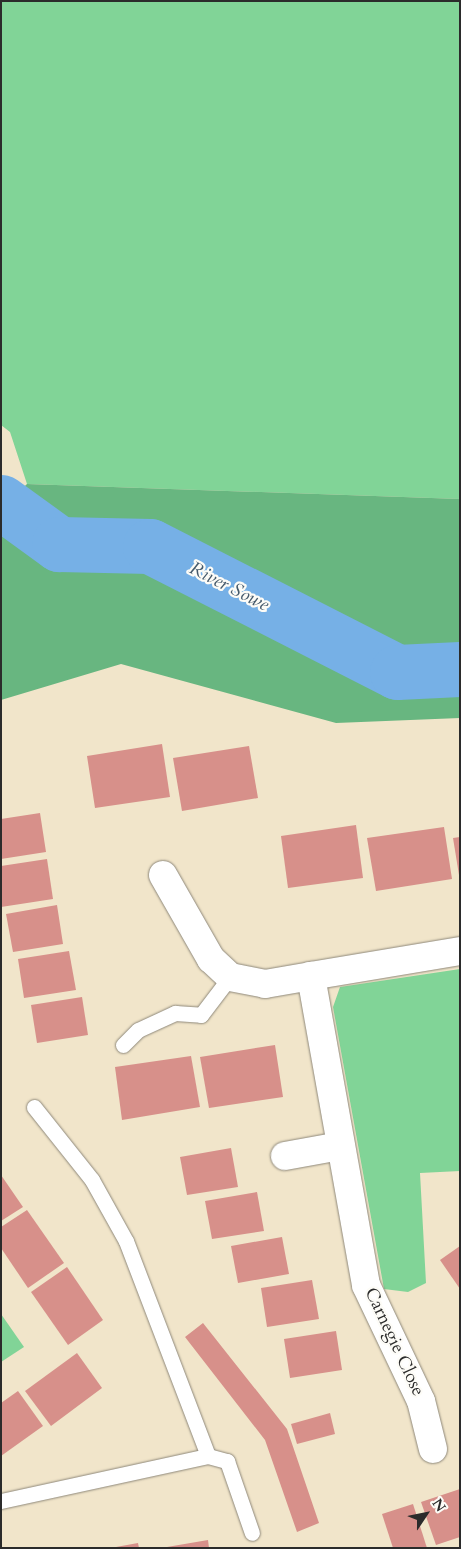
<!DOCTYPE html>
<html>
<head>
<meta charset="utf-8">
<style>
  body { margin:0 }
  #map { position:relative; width:461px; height:1549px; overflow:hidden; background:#f1e5ca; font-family:Cardo,serif }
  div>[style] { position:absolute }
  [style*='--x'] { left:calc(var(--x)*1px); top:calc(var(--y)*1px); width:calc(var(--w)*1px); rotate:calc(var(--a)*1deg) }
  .green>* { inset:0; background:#81d497 }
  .forest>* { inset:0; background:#68b680 }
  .river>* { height:55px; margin:-27.5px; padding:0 27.5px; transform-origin:27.5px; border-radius:27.5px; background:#76b0e6 }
  .building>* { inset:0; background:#d7908a }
  .roads { filter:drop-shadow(0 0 1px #8e887a) drop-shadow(0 0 1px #8e887a) }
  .lane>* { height:15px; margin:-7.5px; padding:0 7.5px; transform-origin:7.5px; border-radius:7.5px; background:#fff }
  .street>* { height:28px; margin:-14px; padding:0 14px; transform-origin:14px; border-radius:14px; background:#fff }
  span { translate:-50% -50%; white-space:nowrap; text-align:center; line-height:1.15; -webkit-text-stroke:4.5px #fdfcf7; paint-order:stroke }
  .street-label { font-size:18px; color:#2b2b2b }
  .water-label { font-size:19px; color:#455a6c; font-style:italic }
  .frame { position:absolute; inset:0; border:2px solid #2b2b2b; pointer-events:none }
  .north { position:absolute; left:401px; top:1489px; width:50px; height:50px; -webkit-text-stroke:4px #fdfcf7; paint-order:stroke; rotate:56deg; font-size:14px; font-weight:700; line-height:20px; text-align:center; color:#2b2b2b }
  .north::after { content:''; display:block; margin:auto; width:18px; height:22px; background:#2b2b2b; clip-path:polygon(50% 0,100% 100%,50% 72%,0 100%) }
</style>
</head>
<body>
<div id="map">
  <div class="green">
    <i style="clip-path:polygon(1px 1px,460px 1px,460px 499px,27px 484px,10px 432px,1px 425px)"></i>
    <i style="clip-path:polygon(460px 969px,460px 1171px,420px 1173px,426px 1283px,408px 1292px,384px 1289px,333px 1007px,340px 987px)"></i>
    <i style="clip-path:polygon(1px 1314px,24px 1347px,1px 1362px)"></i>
  </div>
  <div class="forest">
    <i style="clip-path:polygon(27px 484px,460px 499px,460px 718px,336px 723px,121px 664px,1px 700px,1px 509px)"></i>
  </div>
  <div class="river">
    <i style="--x:1;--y:502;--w:72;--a:35.9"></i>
    <i style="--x:59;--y:544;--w:91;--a:1.3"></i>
    <i style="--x:150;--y:546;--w:277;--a:27"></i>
    <i style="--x:397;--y:672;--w:63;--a:-2.7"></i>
  </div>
  <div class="building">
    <i style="clip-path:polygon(162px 744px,170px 797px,95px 808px,87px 756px)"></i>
    <i style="clip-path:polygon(249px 746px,258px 798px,182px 811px,173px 758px)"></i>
    <i style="clip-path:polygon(40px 813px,46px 852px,1px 859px,1px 819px)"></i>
    <i style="clip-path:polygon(356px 825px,363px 878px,288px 888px,281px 836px)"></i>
    <i style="clip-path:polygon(444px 827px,452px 879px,376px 891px,367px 838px)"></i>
    <i style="clip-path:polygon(460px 837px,460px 875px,459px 875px,453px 838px)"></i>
    <i style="clip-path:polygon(47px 859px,53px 899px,1px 907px,1px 866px)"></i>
    <i style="clip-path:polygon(57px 905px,63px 944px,13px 952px,6px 914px)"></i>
    <i style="clip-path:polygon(69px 951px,76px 990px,24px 998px,18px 959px)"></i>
    <i style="clip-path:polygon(82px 997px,88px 1035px,37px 1043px,31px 1005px)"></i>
    <i style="clip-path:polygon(275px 1045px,283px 1097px,209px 1108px,200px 1057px)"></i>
    <i style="clip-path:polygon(191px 1056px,200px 1107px,122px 1120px,115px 1067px)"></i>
    <i style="clip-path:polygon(231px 1148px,238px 1187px,187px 1195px,180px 1157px)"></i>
    <i style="clip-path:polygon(1px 1175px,23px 1207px,1px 1221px)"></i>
    <i style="clip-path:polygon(257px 1192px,264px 1231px,212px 1239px,205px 1201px)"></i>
    <i style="clip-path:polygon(27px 1210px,64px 1263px,28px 1288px,1px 1248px,1px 1227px)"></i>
    <i style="clip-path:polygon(282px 1237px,289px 1274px,238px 1283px,231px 1246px)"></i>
    <i style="clip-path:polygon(460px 1246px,460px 1289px,440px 1260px)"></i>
    <i style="clip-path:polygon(67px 1267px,103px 1320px,68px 1345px,31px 1292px)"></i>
    <i style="clip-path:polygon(312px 1280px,319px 1319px,267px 1327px,261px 1288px)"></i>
    <i style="clip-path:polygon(203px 1323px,287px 1429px,319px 1523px,297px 1532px,265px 1440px,185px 1337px)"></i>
    <i style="clip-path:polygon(336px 1331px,342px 1370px,290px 1378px,284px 1339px)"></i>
    <i style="clip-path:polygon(77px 1353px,102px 1388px,51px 1426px,25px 1391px)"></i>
    <i style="clip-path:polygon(18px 1391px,43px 1426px,1px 1456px,1px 1403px)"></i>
    <i style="clip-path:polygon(330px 1413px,335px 1434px,297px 1444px,291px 1424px)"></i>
    <i style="clip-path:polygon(460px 1489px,460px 1537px,436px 1545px,421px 1502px)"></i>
    <i style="clip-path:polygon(413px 1504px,427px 1548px,393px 1548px,382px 1514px)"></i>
    <i style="clip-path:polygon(208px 1540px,209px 1548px,167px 1548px,167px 1547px)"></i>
    <i style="clip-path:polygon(138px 1543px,139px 1548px,116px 1548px,116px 1547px)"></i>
  </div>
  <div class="roads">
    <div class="lane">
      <i style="--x:123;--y:1045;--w:21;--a:-45"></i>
      <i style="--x:138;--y:1030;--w:41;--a:-24.7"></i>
      <i style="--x:175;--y:1013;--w:26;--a:4"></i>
      <i style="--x:201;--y:1015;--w:48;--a:-52.7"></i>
      <i style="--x:34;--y:1107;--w:93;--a:51.5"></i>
      <i style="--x:92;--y:1180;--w:70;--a:60.9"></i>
      <i style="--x:126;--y:1241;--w:230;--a:69.1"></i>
      <i style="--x:208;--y:1456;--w:20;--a:15"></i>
      <i style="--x:227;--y:1461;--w:76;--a:70.9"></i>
      <i style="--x:1;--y:1501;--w:212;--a:-12.3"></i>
    </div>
    <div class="street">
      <i style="--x:163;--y:875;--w:97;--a:60.3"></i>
      <i style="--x:211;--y:959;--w:26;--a:43"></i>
      <i style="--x:230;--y:977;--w:36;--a:11"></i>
      <i style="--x:265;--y:984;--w:47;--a:-9.9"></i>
      <i style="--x:285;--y:1156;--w:56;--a:-10.3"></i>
      <i style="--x:433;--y:1449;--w:49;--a:-104"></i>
      <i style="--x:421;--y:1401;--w:128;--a:-115.4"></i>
      <i style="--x:366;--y:1285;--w:314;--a:-100.1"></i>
      <i style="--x:311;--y:976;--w:151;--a:-9.5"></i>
    </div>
  </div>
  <div class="street-label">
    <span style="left:394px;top:1342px;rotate:65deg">Carnegie Close</span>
  </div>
  <div class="water-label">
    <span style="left:229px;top:587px;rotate:27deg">River Sowe</span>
  </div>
  <div class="frame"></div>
  <div class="north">N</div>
</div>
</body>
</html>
